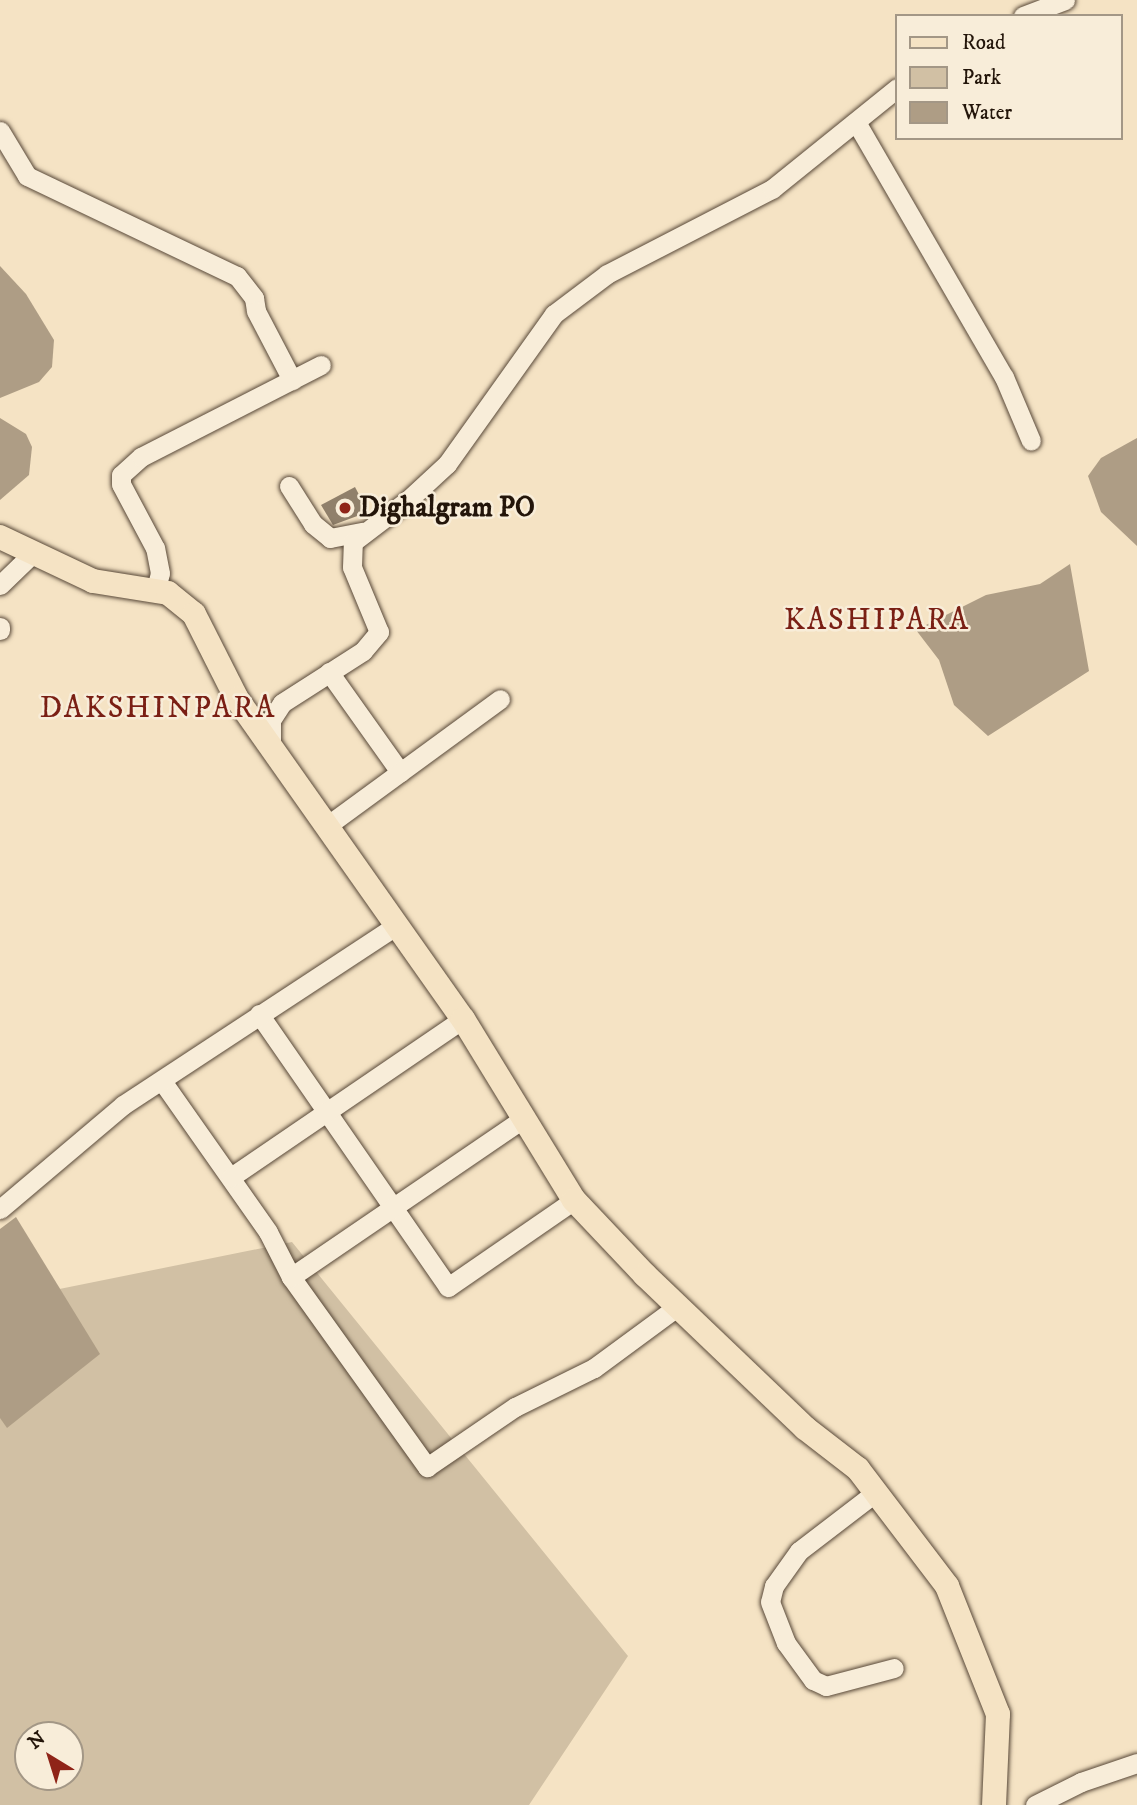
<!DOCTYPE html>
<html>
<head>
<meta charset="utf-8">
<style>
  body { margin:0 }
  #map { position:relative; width:1137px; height:1805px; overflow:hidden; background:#f5e3c4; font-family:"IM FELL DW Pica",serif }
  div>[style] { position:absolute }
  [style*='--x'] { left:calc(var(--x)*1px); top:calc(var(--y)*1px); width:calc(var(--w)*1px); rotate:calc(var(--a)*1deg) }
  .green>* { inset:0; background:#d1c0a4 }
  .water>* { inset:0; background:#ae9d85 }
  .building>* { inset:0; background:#90806b }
  .roads { filter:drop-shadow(0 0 2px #584838) drop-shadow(0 0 2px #584838) }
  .minor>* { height:19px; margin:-9.5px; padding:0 9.5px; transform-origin:9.5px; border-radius:9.5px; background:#f8edd9 }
  .major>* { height:24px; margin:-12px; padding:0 12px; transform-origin:12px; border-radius:12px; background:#f5e3c4 }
  .dots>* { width:19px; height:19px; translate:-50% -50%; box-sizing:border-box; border:4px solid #f8edd9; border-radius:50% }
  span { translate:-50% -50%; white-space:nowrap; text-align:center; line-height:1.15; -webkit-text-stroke:5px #f8edd9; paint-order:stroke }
  .poi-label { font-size:28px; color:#23150a; font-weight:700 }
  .left { translate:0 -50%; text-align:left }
  .neighbourhood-label { font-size:30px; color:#7a1f14; letter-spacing:2px }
  .legend { position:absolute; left:895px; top:14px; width:228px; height:126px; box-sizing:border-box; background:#f8edd9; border:2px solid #a39786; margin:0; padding:9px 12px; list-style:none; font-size:21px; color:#23150a }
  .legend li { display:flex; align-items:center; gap:14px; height:35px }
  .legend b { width:35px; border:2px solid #a39786 }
  .north { position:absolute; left:14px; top:1721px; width:70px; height:70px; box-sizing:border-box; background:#f8edd9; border:2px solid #a39786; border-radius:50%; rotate:322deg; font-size:19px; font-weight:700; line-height:28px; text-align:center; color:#23150a }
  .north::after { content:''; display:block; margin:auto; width:24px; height:32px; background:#8f2418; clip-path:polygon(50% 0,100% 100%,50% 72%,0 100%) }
</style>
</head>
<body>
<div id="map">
  <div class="green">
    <i style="clip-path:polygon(evenodd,292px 1242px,628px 1656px,529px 1805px,0 1805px,0 1301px,292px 1242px,28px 1735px,70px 1735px,70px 1777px,28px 1777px,28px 1735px)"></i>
  </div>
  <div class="water">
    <i style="clip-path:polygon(0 266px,26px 294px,54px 340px,52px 367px,39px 382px,0 398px)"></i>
    <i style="clip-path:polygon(0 418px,26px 434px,32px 447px,29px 475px,0 500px)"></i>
    <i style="clip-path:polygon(1137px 438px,1137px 546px,1101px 512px,1088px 476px,1101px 458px)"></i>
    <i style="clip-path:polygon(1070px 564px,1089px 671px,988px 736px,954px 705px,939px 660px,916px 630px,986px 595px,1040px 584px)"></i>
    <i style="clip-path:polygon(16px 1217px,100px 1354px,7px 1428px,0 1418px,0 1229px)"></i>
  </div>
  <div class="building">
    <i style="clip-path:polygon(355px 487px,368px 512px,333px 525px,321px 505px)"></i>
  </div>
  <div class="roads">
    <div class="minor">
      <i style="--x:1023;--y:16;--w:45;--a:-20.9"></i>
      <i style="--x:856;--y:122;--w:295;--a:59.9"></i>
      <i style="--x:1004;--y:377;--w:69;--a:67.1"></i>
      <i style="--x:0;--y:131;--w:52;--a:59"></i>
      <i style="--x:27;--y:176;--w:233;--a:25.5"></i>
      <i style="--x:237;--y:276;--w:28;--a:52"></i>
      <i style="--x:254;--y:298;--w:13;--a:81"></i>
      <i style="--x:256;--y:311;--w:78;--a:62.4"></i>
      <i style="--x:289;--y:486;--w:45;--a:57.7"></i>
      <i style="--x:313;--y:524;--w:22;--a:39"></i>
      <i style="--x:330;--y:538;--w:33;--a:-11"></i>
      <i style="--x:0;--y:585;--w:46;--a:-44.1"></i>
      <i style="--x:156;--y:589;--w:16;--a:-76"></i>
      <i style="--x:160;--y:573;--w:25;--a:-101"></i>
      <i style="--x:155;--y:548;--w:72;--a:-118"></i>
      <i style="--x:121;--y:484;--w:9;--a:-90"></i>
      <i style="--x:121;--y:475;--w:27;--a:-42"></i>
      <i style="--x:141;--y:457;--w:202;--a:-27.1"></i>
      <i style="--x:0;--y:627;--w:3;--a:90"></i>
      <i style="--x:329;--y:672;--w:123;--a:54.6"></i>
      <i style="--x:271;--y:747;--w:27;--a:-90"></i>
      <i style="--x:271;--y:720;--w:20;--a:-57"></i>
      <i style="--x:282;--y:703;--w:96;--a:-32.7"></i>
      <i style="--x:363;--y:651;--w:25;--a:-50"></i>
      <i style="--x:379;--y:632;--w:70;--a:-112.6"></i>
      <i style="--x:352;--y:567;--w:25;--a:-88"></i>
      <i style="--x:353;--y:542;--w:69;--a:-37.4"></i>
      <i style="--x:408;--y:500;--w:53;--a:-42.7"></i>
      <i style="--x:447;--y:464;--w:184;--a:-54.5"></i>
      <i style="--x:554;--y:314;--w:66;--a:-37"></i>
      <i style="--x:607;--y:274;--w:186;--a:-27.3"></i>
      <i style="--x:772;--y:189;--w:161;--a:-38.9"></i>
      <i style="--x:328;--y:825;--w:213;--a:-36.2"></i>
      <i style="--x:259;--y:1014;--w:332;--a:55.3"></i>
      <i style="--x:448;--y:1287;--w:153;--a:-34.6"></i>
      <i style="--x:162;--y:1081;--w:184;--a:54.9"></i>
      <i style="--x:268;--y:1232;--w:51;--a:62.9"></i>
      <i style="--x:291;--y:1277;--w:234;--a:54.4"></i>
      <i style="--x:427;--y:1467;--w:107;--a:-34.3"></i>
      <i style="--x:515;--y:1407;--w:88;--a:-26.3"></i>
      <i style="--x:594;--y:1368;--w:104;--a:-36.4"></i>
      <i style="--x:231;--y:1177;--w:281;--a:-34.3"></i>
      <i style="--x:0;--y:1209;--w:161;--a:-40.2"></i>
      <i style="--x:123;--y:1105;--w:326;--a:-33.3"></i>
      <i style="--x:291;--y:1277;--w:282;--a:-34.3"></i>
      <i style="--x:876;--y:1492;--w:97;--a:142.5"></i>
      <i style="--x:799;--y:1551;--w:43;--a:125.5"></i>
      <i style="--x:774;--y:1586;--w:16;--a:104"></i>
      <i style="--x:770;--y:1602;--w:44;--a:68.7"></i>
      <i style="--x:786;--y:1643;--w:46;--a:53.9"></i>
      <i style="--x:813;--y:1680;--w:14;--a:25"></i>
      <i style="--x:826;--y:1686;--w:70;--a:-14.8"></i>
      <i style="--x:1035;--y:1805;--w:51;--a:-26.6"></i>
      <i style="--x:1081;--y:1782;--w:59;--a:-18.7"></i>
    </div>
    <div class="major">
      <i style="--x:0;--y:537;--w:103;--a:25.3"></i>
      <i style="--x:93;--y:581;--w:76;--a:9.1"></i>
      <i style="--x:168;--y:593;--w:33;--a:39"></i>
      <i style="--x:194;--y:614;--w:95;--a:63.2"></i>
      <i style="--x:237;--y:699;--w:392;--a:54.8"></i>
      <i style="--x:463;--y:1019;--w:212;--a:58.5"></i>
      <i style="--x:574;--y:1200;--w:103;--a:46.6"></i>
      <i style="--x:645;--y:1275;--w:221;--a:43.7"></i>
      <i style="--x:805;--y:1428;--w:67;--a:37.7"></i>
      <i style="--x:858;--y:1469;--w:147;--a:52.7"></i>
      <i style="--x:947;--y:1586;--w:138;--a:68.3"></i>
      <i style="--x:998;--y:1714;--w:91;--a:92.5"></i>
    </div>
  </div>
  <div class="dots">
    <i style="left:345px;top:508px;background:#8f2418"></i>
  </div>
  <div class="poi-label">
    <span class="left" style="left:359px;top:508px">Dighalgram PO</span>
  </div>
  <div class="neighbourhood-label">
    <span style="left:877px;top:621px">KASHIPARA</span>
    <span style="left:158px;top:709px">DAKSHINPARA</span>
  </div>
  <ul class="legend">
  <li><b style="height:9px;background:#f5e3c4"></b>Road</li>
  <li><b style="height:19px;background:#d1c0a4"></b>Park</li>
  <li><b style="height:19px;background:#ae9d85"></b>Water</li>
  </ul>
  <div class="north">N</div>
</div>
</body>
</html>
